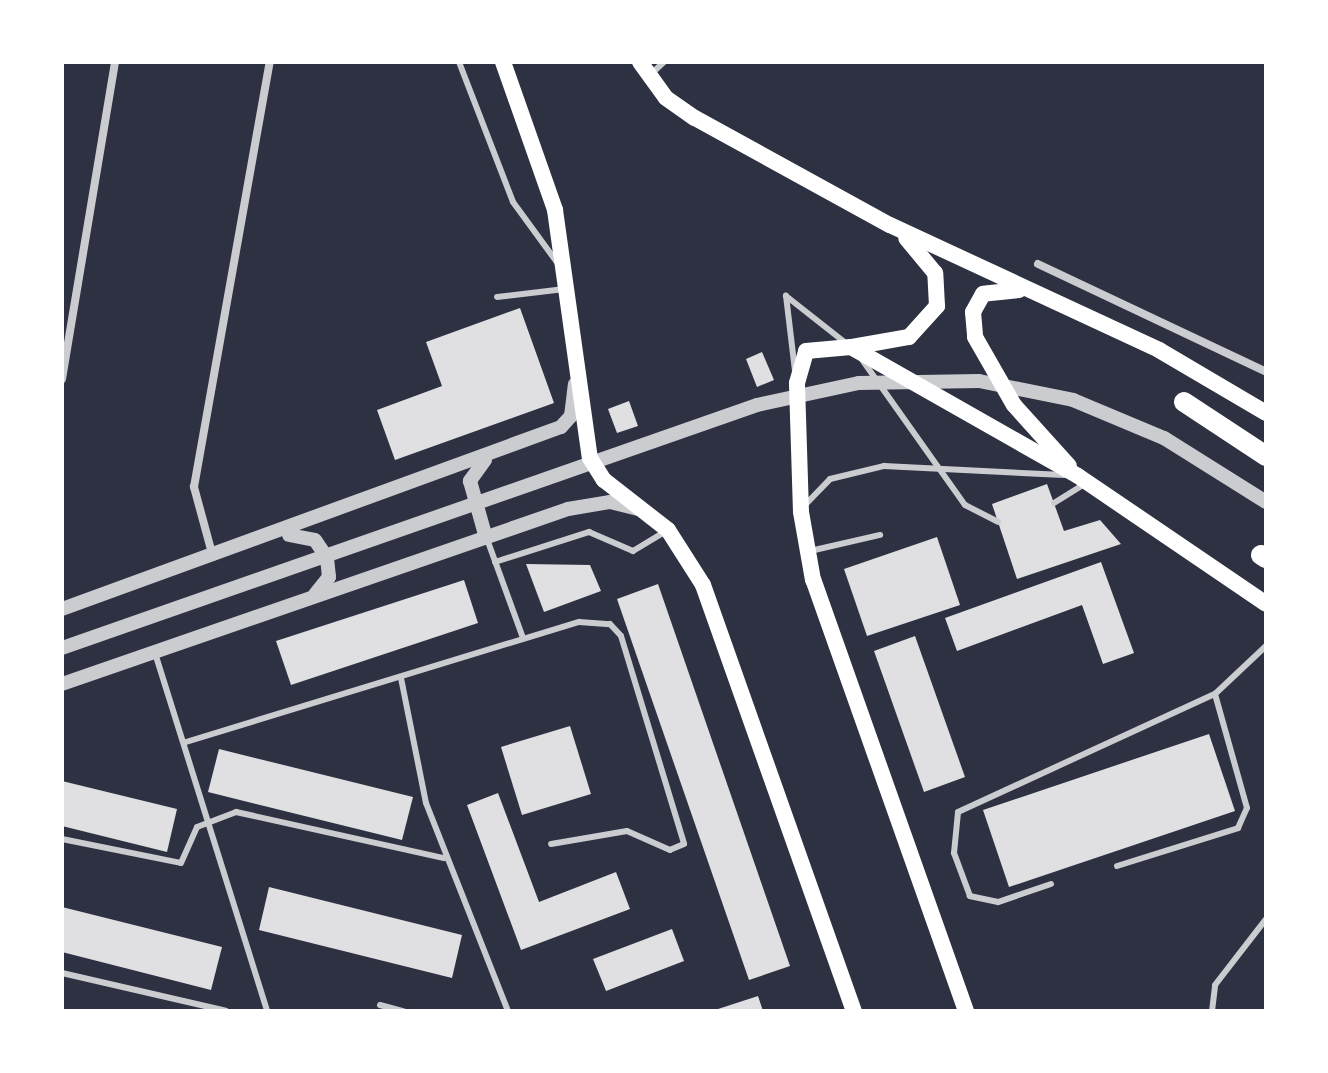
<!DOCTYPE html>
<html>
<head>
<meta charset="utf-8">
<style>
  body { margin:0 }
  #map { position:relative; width:1328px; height:1073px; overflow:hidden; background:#2d3142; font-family:"DM Sans",sans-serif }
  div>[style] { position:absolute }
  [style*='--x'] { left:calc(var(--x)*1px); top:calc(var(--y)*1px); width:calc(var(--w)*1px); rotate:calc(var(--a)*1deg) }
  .building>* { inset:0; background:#e0e0e3 }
  .service>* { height:6px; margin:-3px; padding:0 3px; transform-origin:3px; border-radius:3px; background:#caccd0 }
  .minor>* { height:8px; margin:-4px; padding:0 4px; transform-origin:4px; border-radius:4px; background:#caccd0 }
  .tertiary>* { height:14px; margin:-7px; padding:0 7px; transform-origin:7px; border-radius:7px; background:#caccd0 }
  .secondary>* { height:16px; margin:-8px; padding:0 8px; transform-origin:8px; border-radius:8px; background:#fff }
  .primary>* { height:20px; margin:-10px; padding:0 10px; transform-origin:10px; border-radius:10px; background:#fff }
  span { translate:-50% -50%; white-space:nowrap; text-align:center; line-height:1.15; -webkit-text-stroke:7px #fff; paint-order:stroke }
  .frame { position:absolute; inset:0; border:64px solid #fff; pointer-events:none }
</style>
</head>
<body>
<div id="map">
  <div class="building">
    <i style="clip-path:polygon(520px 308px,554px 403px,395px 460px,377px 410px,442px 386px,426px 342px)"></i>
    <i style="clip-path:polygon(762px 352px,774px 380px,757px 387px,746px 359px)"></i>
    <i style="clip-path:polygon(629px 401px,638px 426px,617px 433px,608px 409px)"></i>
    <i style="clip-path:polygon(1047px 484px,1064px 531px,1100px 520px,1121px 544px,1017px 579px,992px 504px)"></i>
    <i style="clip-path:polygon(937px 537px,960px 605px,867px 636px,844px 569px)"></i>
    <i style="clip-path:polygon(1101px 562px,1134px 653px,1103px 664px,1082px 605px,957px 651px,945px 618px)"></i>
    <i style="clip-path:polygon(526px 564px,590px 565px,601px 591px,544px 612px)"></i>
    <i style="clip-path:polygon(464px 580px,478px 623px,291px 685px,276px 641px)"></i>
    <i style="clip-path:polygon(658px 584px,790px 966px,749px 980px,617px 599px)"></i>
    <i style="clip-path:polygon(915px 636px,965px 777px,924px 792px,874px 651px)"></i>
    <i style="clip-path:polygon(570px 726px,591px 794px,522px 815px,501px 747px)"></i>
    <i style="clip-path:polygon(1209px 734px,1235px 811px,1009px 887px,983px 810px)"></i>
    <i style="clip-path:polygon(219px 749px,413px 797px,402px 840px,208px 792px)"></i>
    <i style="clip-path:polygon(62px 781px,177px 809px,167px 852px,62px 826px)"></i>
    <i style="clip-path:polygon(498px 793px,539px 902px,616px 872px,630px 909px,521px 950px,467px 805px)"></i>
    <i style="clip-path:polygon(269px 887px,462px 935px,452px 978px,259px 930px)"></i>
    <i style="clip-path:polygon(62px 907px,222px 947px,211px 990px,62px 952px)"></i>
    <i style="clip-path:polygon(672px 929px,684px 961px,606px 991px,593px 959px)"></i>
    <i style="clip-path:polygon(758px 996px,763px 1011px,715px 1011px,715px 1010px)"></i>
  </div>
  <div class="service">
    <i style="--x:459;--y:62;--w:150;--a:68.9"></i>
    <i style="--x:513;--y:202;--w:78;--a:53.9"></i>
    <i style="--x:651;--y:74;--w:18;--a:-43"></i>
    <i style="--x:497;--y:297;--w:68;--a:-6.7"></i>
    <i style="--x:863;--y:361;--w:176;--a:54.7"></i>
    <i style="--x:965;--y:505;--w:37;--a:27"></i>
    <i style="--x:795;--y:371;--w:76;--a:-96.8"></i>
    <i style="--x:786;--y:296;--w:78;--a:38.2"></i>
    <i style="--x:1054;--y:503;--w:36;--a:-32"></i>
    <i style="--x:805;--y:505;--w:36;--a:-46"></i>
    <i style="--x:830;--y:479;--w:56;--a:-13.5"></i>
    <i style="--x:884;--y:466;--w:180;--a:2.9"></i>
    <i style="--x:487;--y:539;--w:105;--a:70"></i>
    <i style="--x:810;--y:551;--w:72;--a:-12.9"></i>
    <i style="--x:495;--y:562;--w:99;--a:-17.7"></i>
    <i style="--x:589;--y:532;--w:48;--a:23.4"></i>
    <i style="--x:633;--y:551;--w:37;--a:-31"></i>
    <i style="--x:155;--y:653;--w:375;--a:72.6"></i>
    <i style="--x:401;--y:678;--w:127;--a:78.7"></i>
    <i style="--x:426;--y:803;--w:224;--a:68.5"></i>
    <i style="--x:186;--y:742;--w:411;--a:-17"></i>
    <i style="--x:579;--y:622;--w:31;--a:4"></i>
    <i style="--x:610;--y:624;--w:16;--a:47"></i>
    <i style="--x:621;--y:636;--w:217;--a:73.1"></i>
    <i style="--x:684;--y:844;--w:15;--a:157"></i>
    <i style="--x:670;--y:850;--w:47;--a:-156.2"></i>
    <i style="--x:627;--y:831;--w:77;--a:170.3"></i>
    <i style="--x:62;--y:839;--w:121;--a:11.4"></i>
    <i style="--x:181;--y:863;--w:39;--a:-66"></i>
    <i style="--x:197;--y:827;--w:42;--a:-21"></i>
    <i style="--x:236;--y:812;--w:213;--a:12.5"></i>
    <i style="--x:1117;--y:866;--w:127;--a:-17.4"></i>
    <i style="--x:1238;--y:828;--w:22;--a:-66"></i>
    <i style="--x:1247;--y:808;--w:118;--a:-105.7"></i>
    <i style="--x:1051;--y:884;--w:56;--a:161.2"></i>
    <i style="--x:998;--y:902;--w:29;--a:-168"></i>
    <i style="--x:970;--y:896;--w:46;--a:-110.4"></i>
    <i style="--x:954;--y:853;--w:41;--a:-84.4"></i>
    <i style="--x:958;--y:812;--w:283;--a:-24.7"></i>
    <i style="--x:1215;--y:694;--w:70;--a:-43.3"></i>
    <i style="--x:62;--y:973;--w:168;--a:13"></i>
    <i style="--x:380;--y:1005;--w:24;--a:15"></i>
    <i style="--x:1212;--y:1011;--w:26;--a:-83"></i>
    <i style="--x:1215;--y:985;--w:83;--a:-52.3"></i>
  </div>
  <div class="minor">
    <i style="--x:1038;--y:264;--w:252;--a:25.3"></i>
    <i style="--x:62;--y:379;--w:321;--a:-80.5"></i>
    <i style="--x:213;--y:557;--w:73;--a:-105.2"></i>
    <i style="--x:194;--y:487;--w:432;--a:-79.9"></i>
  </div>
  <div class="tertiary">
    <i style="--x:485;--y:460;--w:26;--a:126"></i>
    <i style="--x:470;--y:481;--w:59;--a:74.3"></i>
    <i style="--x:289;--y:535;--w:26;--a:11"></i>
    <i style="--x:315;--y:540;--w:22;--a:56"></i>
    <i style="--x:327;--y:558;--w:19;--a:84"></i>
    <i style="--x:329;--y:577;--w:22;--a:129"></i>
    <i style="--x:62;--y:609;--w:531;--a:-20.04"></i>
    <i style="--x:561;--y:427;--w:15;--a:-48"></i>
    <i style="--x:571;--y:416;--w:32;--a:-83"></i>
    <i style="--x:62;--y:648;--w:736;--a:-19.27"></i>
    <i style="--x:757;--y:405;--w:104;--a:-12.2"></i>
    <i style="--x:859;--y:383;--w:120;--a:-1"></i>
    <i style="--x:979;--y:381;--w:96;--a:11.4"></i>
    <i style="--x:1073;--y:400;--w:99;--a:22.7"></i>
    <i style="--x:1164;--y:438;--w:120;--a:32.1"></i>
    <i style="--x:62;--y:684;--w:535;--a:-19.08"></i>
    <i style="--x:568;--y:509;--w:43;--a:-9.5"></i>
    <i style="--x:610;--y:502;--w:29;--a:14"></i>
  </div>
  <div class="secondary">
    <i style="--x:503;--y:62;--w:157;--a:70.6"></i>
    <i style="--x:555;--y:210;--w:250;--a:82"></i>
    <i style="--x:590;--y:458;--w:26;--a:58"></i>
    <i style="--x:604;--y:480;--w:81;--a:38"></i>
    <i style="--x:668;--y:530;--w:65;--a:57.5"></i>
    <i style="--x:703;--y:585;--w:452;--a:70.5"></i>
    <i style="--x:640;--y:62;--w:44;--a:54.2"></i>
    <i style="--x:666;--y:98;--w:35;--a:35"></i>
    <i style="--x:695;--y:118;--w:222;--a:28.8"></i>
    <i style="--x:890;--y:225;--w:297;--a:24.9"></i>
    <i style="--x:1159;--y:350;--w:124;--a:30.5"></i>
    <i style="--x:1019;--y:290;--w:36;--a:174"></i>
    <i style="--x:983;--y:294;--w:21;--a:119"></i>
    <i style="--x:973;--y:312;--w:25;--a:85"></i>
    <i style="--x:975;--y:337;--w:78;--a:60.2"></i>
    <i style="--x:1014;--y:405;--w:82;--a:48"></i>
    <i style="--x:852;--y:347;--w:58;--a:-10"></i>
    <i style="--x:909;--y:337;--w:42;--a:-47.9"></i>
    <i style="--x:937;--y:306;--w:33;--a:-93"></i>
    <i style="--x:935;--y:273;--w:45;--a:-129.6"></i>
    <i style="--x:966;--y:1011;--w:457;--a:-109.5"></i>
    <i style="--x:813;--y:580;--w:69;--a:-100"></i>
    <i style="--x:801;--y:512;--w:129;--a:-91.8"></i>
    <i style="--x:797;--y:383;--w:33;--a:-74"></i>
    <i style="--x:806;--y:351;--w:45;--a:-5.1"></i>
    <i style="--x:851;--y:347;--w:261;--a:29.6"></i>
    <i style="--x:1078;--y:476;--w:227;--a:34.2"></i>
  </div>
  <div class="primary">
    <i style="--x:1184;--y:402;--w:98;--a:33.4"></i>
    <i style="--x:1261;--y:555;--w:6;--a:31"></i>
  </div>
  <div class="frame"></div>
</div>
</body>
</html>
